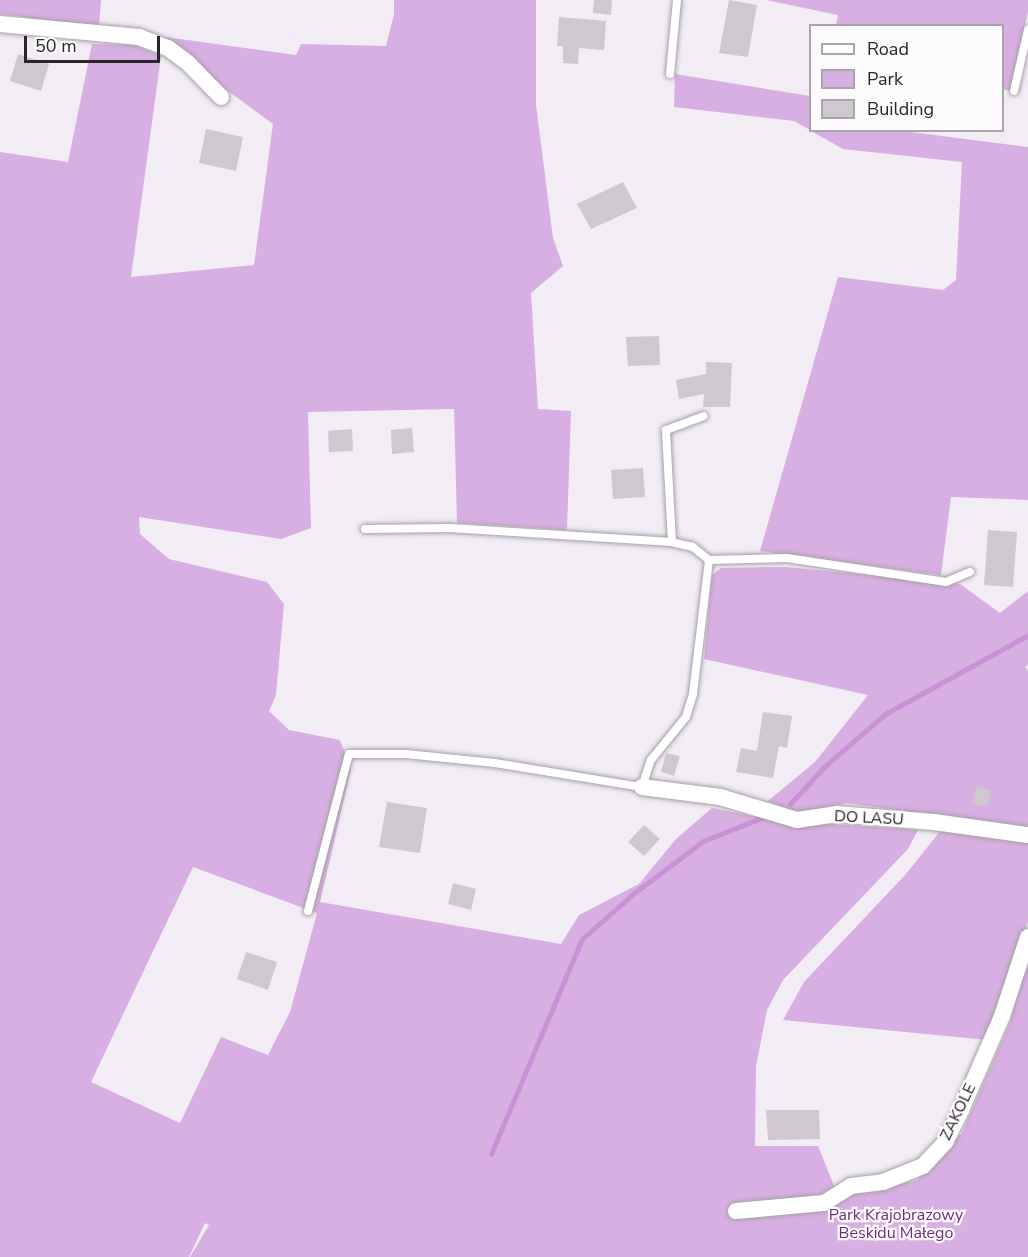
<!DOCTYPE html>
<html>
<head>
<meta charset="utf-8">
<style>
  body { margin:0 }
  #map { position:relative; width:1028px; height:1257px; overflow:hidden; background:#f2ecf4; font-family:"Nunito Sans",sans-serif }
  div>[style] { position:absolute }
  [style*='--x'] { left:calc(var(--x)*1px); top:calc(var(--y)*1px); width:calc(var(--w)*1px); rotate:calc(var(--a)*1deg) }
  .green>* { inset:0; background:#d8afe2 }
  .stream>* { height:5px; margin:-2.5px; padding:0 2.5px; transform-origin:2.5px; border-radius:2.5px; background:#c991d6 }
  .building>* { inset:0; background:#cec8cf }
  .roads { filter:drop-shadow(0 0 2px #a6a0a7) drop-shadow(0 0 2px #a6a0a7) }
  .service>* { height:8px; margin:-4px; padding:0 4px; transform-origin:4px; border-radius:4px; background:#fff }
  .minor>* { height:16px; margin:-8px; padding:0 8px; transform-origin:8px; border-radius:8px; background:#fff }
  span { translate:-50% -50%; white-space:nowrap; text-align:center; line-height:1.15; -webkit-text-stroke:4.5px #fefbfe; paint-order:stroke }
  .street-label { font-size:16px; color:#282629 }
  .park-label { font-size:16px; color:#6e2b7d }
  .legend { position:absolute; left:809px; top:24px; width:195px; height:108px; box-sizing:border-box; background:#fefbfe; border:2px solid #a8a6a9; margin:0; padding:8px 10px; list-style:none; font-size:18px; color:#282629 }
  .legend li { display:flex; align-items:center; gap:12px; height:30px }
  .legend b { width:30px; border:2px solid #a8a6a9 }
  .scale { position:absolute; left:24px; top:36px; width:136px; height:27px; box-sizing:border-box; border:3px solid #282629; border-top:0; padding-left:8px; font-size:18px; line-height:21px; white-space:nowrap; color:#282629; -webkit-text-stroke:4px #fefbfe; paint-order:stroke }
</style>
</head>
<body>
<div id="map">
  <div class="green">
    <i style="clip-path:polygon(0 0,101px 0,99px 27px,0 14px)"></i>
    <i style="clip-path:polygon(evenodd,394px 0,536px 0,536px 105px,553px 238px,563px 266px,531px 293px,538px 409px,571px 411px,567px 530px,457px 523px,454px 409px,308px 412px,311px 528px,281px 539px,139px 517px,140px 534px,169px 559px,267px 582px,284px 604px,276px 695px,269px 711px,289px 730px,340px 740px,351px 769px,320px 902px,561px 944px,579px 915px,639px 884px,676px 839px,712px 808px,801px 826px,819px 823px,918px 830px,908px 849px,783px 980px,767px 1010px,756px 1066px,755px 1146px,818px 1146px,837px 1193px,881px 1189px,917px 1180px,962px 1133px,1009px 1025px,1028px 960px,1028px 1257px,190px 1257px,209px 1225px,205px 1223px,189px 1257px,0 1257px,0 152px,68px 162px,92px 44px,134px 45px,161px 56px,131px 277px,254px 265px,273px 124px,228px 91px,165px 37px,296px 55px,301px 44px,386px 46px,394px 14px,394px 0,193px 867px,317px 913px,290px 1012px,268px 1055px,221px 1037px,180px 1123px,91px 1082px,193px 867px)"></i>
    <i style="clip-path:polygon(766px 0,1028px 0,1028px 12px,1010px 91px,1003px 89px,1002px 26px,836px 25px,838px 15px)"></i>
    <i style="clip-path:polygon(675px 74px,810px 96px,810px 130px,794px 121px,674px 107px)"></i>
    <i style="clip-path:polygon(811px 131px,903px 131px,1028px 147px,1028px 500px,951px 497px,941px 575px,760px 551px,838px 277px,943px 290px,956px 280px,962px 162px,843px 149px)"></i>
    <i style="clip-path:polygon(786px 567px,960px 584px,1000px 613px,1028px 591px,1028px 665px,1025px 667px,1028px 670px,1028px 828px,846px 803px,799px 813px,768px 801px,815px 762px,868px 695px,704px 659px,712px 575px,721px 568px)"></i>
    <i style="clip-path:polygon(942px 829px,1028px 841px,1028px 922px,987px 1040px,783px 1020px,804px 982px,905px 875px)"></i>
  </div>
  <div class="stream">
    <i style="--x:790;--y:804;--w:50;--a:-47.4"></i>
    <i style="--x:824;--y:767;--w:81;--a:-41"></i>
    <i style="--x:885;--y:714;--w:163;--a:-28.9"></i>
    <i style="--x:491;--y:1154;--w:233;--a:-67.1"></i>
    <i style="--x:582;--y:939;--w:69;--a:-41.5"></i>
    <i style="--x:634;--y:893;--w:86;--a:-37"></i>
    <i style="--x:703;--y:841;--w:68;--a:-21.6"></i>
  </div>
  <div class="building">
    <i style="clip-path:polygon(594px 0,612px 0,611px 15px,593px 13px)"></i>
    <i style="clip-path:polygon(729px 0,757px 5px,748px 57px,719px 53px)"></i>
    <i style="clip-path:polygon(559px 17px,606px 21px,604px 50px,579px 48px,578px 64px,563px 63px,563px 46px,557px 46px)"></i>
    <i style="clip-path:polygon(18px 54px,49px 64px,41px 91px,10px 81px)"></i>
    <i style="clip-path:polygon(206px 129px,243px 137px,236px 171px,199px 163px)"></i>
    <i style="clip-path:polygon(623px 182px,637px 208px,591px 229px,577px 204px)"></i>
    <i style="clip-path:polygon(659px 336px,660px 365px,628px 366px,626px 337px)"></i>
    <i style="clip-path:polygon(706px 362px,732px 363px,730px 407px,703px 407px,704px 394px,679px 399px,676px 380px,706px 374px)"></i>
    <i style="clip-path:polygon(412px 428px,414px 452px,392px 454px,391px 430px)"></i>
    <i style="clip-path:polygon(352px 429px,353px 451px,329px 452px,328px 431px)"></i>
    <i style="clip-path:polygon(643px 468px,645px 497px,613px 499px,611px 470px)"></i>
    <i style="clip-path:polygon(988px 530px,1017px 532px,1013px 587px,984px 585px)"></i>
    <i style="clip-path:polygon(763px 712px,792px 716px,787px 748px,779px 746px,773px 778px,736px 772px,741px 748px,757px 751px)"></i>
    <i style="clip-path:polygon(666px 753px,680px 756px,674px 776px,661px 772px)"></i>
    <i style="clip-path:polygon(977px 786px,991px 791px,987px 807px,972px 803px)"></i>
    <i style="clip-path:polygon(387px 802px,427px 808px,420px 853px,379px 847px)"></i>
    <i style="clip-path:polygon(644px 825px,660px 839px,644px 856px,628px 842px)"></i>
    <i style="clip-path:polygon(453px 883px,476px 889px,471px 910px,448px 904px)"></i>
    <i style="clip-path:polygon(246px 952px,277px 962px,268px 990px,237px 979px)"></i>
    <i style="clip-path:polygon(766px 1110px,819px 1110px,820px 1139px,768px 1140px)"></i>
  </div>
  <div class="roads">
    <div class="service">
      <i style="--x:670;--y:74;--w:74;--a:-84.6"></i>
      <i style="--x:1014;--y:91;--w:63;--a:-77.1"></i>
      <i style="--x:672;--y:542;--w:112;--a:-93.1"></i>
      <i style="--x:666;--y:430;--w:40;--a:-20.2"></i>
      <i style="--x:709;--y:560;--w:78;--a:-1.5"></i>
      <i style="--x:787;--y:558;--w:161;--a:8.6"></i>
      <i style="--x:946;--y:582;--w:26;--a:-23"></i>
      <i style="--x:308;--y:911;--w:162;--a:-75.4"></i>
      <i style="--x:349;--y:754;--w:57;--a:0"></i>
      <i style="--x:406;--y:754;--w:89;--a:5.8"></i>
      <i style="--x:495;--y:763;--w:149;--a:9.3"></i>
      <i style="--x:642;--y:787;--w:28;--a:-72"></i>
      <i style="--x:651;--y:760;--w:55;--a:-50.9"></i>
      <i style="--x:686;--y:717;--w:24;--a:-73"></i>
      <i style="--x:693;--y:694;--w:135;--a:-83.2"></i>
      <i style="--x:709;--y:560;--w:21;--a:-141"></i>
      <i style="--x:693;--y:547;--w:22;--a:-167"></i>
      <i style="--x:672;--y:542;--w:223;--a:-176.4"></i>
      <i style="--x:449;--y:528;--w:84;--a:179.3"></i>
    </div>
    <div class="minor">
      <i style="--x:0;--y:24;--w:140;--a:5.3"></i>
      <i style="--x:139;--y:37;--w:31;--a:21"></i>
      <i style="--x:168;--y:48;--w:26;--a:37"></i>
      <i style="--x:189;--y:64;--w:46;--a:45.9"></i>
      <i style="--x:642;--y:787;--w:79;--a:7.3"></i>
      <i style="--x:720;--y:797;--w:80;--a:16.6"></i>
      <i style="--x:797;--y:820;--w:40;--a:-8.5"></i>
      <i style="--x:837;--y:814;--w:97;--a:4.7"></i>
      <i style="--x:934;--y:822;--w:95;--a:7.9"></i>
      <i style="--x:736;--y:1211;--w:88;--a:-5.2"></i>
      <i style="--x:824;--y:1203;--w:32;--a:-32"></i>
      <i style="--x:851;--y:1186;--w:32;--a:-7"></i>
      <i style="--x:883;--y:1182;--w:43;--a:-21.8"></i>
      <i style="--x:923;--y:1166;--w:33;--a:-47"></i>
      <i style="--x:945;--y:1142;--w:36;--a:-63"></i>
      <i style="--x:961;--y:1110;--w:103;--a:-66.4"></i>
      <i style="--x:1002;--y:1016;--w:83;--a:-71.8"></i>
    </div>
  </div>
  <div class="street-label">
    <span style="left:869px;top:818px;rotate:3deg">DO LASU</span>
    <span style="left:958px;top:1112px;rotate:-64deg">ZAKOLE</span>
  </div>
  <div class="park-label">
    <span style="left:896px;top:1224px">Park Krajobrazowy<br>Beskidu Małego</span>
  </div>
  <ul class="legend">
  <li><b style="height:8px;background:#fff"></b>Road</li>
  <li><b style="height:16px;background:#d8afe2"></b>Park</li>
  <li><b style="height:16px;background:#cec8cf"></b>Building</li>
  </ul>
  <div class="scale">50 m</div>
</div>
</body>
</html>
